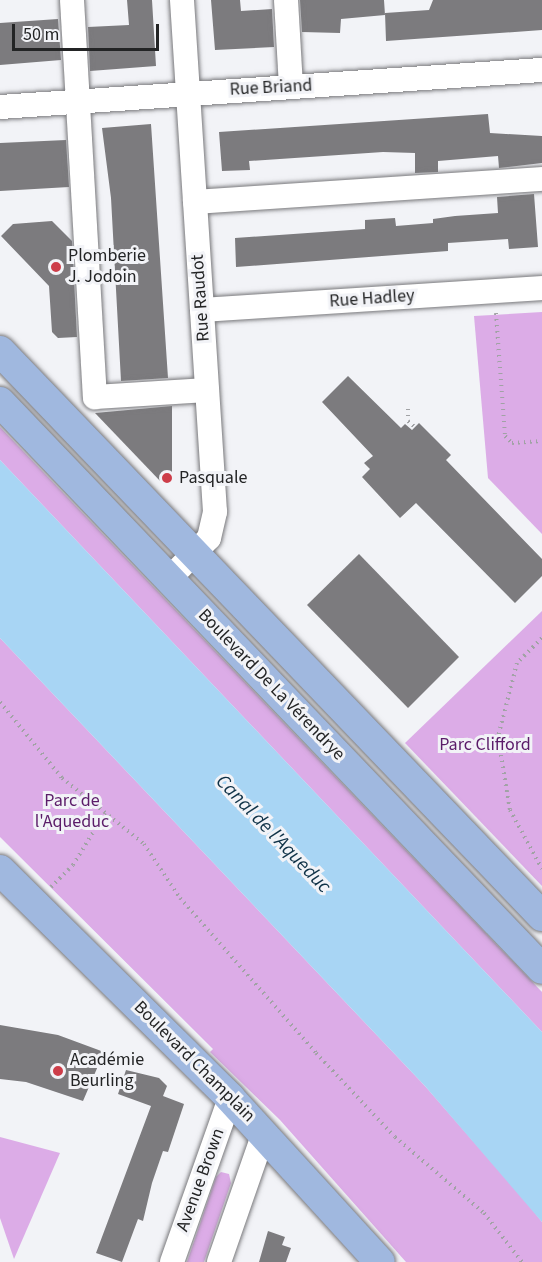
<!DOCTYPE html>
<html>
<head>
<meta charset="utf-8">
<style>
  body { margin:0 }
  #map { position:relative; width:542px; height:1262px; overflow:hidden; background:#f2f3f7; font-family:"Source Sans 3",sans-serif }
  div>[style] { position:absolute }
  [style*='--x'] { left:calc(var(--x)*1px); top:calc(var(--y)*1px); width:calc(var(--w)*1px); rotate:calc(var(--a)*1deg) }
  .green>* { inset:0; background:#dcace7 }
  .water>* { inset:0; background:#a8d5f4 }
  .building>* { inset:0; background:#7c7b7e }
  .path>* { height:4px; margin-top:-2px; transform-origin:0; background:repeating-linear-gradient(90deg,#a1a2a5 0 1.5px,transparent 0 6px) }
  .roads { filter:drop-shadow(0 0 2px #79797c) drop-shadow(0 0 2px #79797c) }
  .minor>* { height:24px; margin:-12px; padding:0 12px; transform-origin:12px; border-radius:12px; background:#fff }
  .major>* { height:30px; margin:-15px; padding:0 15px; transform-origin:15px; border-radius:15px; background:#a0b8df }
  .dots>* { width:16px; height:16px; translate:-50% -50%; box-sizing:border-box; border:3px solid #f2f3f7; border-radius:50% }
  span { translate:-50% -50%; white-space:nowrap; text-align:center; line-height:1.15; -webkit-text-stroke:6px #f2f3f7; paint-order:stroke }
  .street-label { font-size:18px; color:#232425 }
  .poi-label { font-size:18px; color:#232425 }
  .left { translate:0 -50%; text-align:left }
  .park-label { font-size:18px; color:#5b1c69 }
  .water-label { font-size:20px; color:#0f3247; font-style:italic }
  .scale { position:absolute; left:12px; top:24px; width:147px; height:27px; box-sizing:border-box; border:3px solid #232425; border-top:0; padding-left:8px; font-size:18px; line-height:21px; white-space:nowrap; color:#232425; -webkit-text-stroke:4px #f2f3f7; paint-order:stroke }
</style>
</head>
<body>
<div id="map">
  <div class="green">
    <i style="clip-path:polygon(542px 312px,542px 534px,488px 478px,474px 316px)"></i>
    <i style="clip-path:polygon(0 427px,542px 992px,542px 1032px,0 460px)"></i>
    <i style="clip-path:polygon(542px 611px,542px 886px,405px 743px)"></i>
    <i style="clip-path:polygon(0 638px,425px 1086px,527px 1203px,542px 1222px,542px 1262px,406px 1262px,280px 1120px,210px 1052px,213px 1049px,0 837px)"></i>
    <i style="clip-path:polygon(0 1137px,60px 1153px,14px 1259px,0 1218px)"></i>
    <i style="clip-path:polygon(221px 1172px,229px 1174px,231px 1183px,204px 1262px,187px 1262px,216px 1177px)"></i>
  </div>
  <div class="water">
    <i style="clip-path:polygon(0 460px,542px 1032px,542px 1222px,425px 1086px,0 638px)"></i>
  </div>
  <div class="building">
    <i style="clip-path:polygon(127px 0,152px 0,156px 66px,90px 71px,88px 27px,129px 25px)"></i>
    <i style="clip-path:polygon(211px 0,240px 0,241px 11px,272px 9px,274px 47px,215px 50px)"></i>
    <i style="clip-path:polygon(300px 0,384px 0,385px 15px,341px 19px,340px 33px,302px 32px)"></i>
    <i style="clip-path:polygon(433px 0,542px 0,542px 30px,386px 41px,385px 13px,429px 10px)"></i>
    <i style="clip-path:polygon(58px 19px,61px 60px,0 65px,0 23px)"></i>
    <i style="clip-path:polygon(488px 114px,490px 133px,542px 136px,542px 163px,499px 168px,498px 156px,438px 161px,438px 172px,415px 173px,415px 153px,383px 152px,249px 161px,250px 170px,222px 171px,219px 132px)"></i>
    <i style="clip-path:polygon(151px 124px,168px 378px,121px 381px,111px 198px,102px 128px)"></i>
    <i style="clip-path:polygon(66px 140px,69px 187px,0 191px,0 143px)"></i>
    <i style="clip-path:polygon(534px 194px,538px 247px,509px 249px,508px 239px,448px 243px,448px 251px,236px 267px,235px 238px,365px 229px,365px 220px,395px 218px,396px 226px,433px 223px,433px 219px,455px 216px,498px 213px,497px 197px)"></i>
    <i style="clip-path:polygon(52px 221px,72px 241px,77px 337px,58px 338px,52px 332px,49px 286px,1px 236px,13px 224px)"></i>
    <i style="clip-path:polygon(348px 376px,401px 428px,405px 424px,412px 430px,419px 423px,451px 455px,446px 460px,542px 559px,542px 576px,515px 603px,416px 503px,400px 518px,362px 477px,370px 469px,364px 463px,373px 456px,322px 402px)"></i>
    <i style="clip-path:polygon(172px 406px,172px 473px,162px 483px,95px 413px)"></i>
    <i style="clip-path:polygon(359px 554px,459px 657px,408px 708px,307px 605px)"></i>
    <i style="clip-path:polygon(0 1025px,58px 1035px,104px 1052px,83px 1101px,26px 1082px,0 1079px)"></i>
    <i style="clip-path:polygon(126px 1070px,159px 1078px,167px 1086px,163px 1096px,184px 1104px,168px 1152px,163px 1151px,152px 1183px,143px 1221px,138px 1219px,122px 1262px,96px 1253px,151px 1106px,118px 1094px)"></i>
    <i style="clip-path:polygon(268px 1231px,285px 1237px,282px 1245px,291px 1248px,286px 1262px,259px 1262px)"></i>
  </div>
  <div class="path">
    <i style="--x:496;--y:313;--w:123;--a:85.8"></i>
    <i style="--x:505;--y:436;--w:10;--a:45"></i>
    <i style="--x:512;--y:443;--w:30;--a:-4"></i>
    <i style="--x:408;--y:409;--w:12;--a:90"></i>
    <i style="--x:408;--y:421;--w:9;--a:41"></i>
    <i style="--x:542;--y:638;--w:35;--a:135"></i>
    <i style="--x:517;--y:663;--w:76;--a:104.4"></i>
    <i style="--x:498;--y:737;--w:74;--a:80.7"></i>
    <i style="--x:510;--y:810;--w:67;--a:61.5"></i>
    <i style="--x:0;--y:702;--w:98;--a:50.8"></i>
    <i style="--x:62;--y:778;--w:105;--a:38.8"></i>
    <i style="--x:144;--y:844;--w:65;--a:56.3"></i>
    <i style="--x:180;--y:898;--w:206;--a:48.7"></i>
    <i style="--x:316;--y:1053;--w:115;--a:46.8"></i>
    <i style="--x:395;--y:1137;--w:117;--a:40.5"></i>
    <i style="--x:484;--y:1213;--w:62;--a:52.2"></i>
    <i style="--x:51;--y:887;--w:31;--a:-45"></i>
    <i style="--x:73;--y:865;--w:61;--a:-58.4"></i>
  </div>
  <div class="roads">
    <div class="minor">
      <i style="--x:72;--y:0;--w:398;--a:86.7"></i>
      <i style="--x:95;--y:397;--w:112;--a:-3.6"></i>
      <i style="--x:286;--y:0;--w:87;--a:86.7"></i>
      <i style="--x:0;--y:107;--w:543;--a:-3.91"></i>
      <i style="--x:195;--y:202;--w:348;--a:-3.8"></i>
      <i style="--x:202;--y:310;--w:341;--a:-3.7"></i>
      <i style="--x:169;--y:579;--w:57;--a:-45.7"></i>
      <i style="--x:209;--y:538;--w:27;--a:-77"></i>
      <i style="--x:215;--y:512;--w:513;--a:-93.69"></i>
      <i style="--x:172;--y:1262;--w:174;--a:-70.5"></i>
      <i style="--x:219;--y:1262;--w:137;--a:-70.8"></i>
    </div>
    <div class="major">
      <i style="--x:0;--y:351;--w:783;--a:46.19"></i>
      <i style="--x:0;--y:402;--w:784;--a:46.29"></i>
      <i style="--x:0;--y:870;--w:324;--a:44.7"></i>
      <i style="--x:230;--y:1098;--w:222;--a:47.6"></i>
    </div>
  </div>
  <div class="dots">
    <i style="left:56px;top:267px;background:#cd3d49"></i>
    <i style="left:167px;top:478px;background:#cd3d49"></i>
    <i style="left:58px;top:1071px;background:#cd3d49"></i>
  </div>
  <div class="street-label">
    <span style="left:271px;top:88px;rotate:-3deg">Rue Briand</span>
    <span style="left:201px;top:298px;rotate:-94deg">Rue Raudot</span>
    <span style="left:372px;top:299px;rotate:-4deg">Rue Hadley</span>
    <span style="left:271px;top:685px;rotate:46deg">Boulevard De La Vérendrye</span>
    <span style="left:194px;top:1062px;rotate:45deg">Boulevard Champlain</span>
    <span style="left:201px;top:1180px;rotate:-70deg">Avenue Brown</span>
  </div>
  <div class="poi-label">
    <span class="left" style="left:68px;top:267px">Plomberie<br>J. Jodoin</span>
    <span class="left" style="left:179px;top:478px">Pasquale</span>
    <span class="left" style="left:70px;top:1071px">Académie<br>Beurling</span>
  </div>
  <div class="park-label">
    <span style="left:485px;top:745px">Parc Clifford</span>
    <span style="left:72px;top:812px">Parc de<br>l'Aqueduc</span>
  </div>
  <div class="water-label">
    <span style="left:273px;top:834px;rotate:46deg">Canal de l'Aqueduc</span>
  </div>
  <div class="scale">50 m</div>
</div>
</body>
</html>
